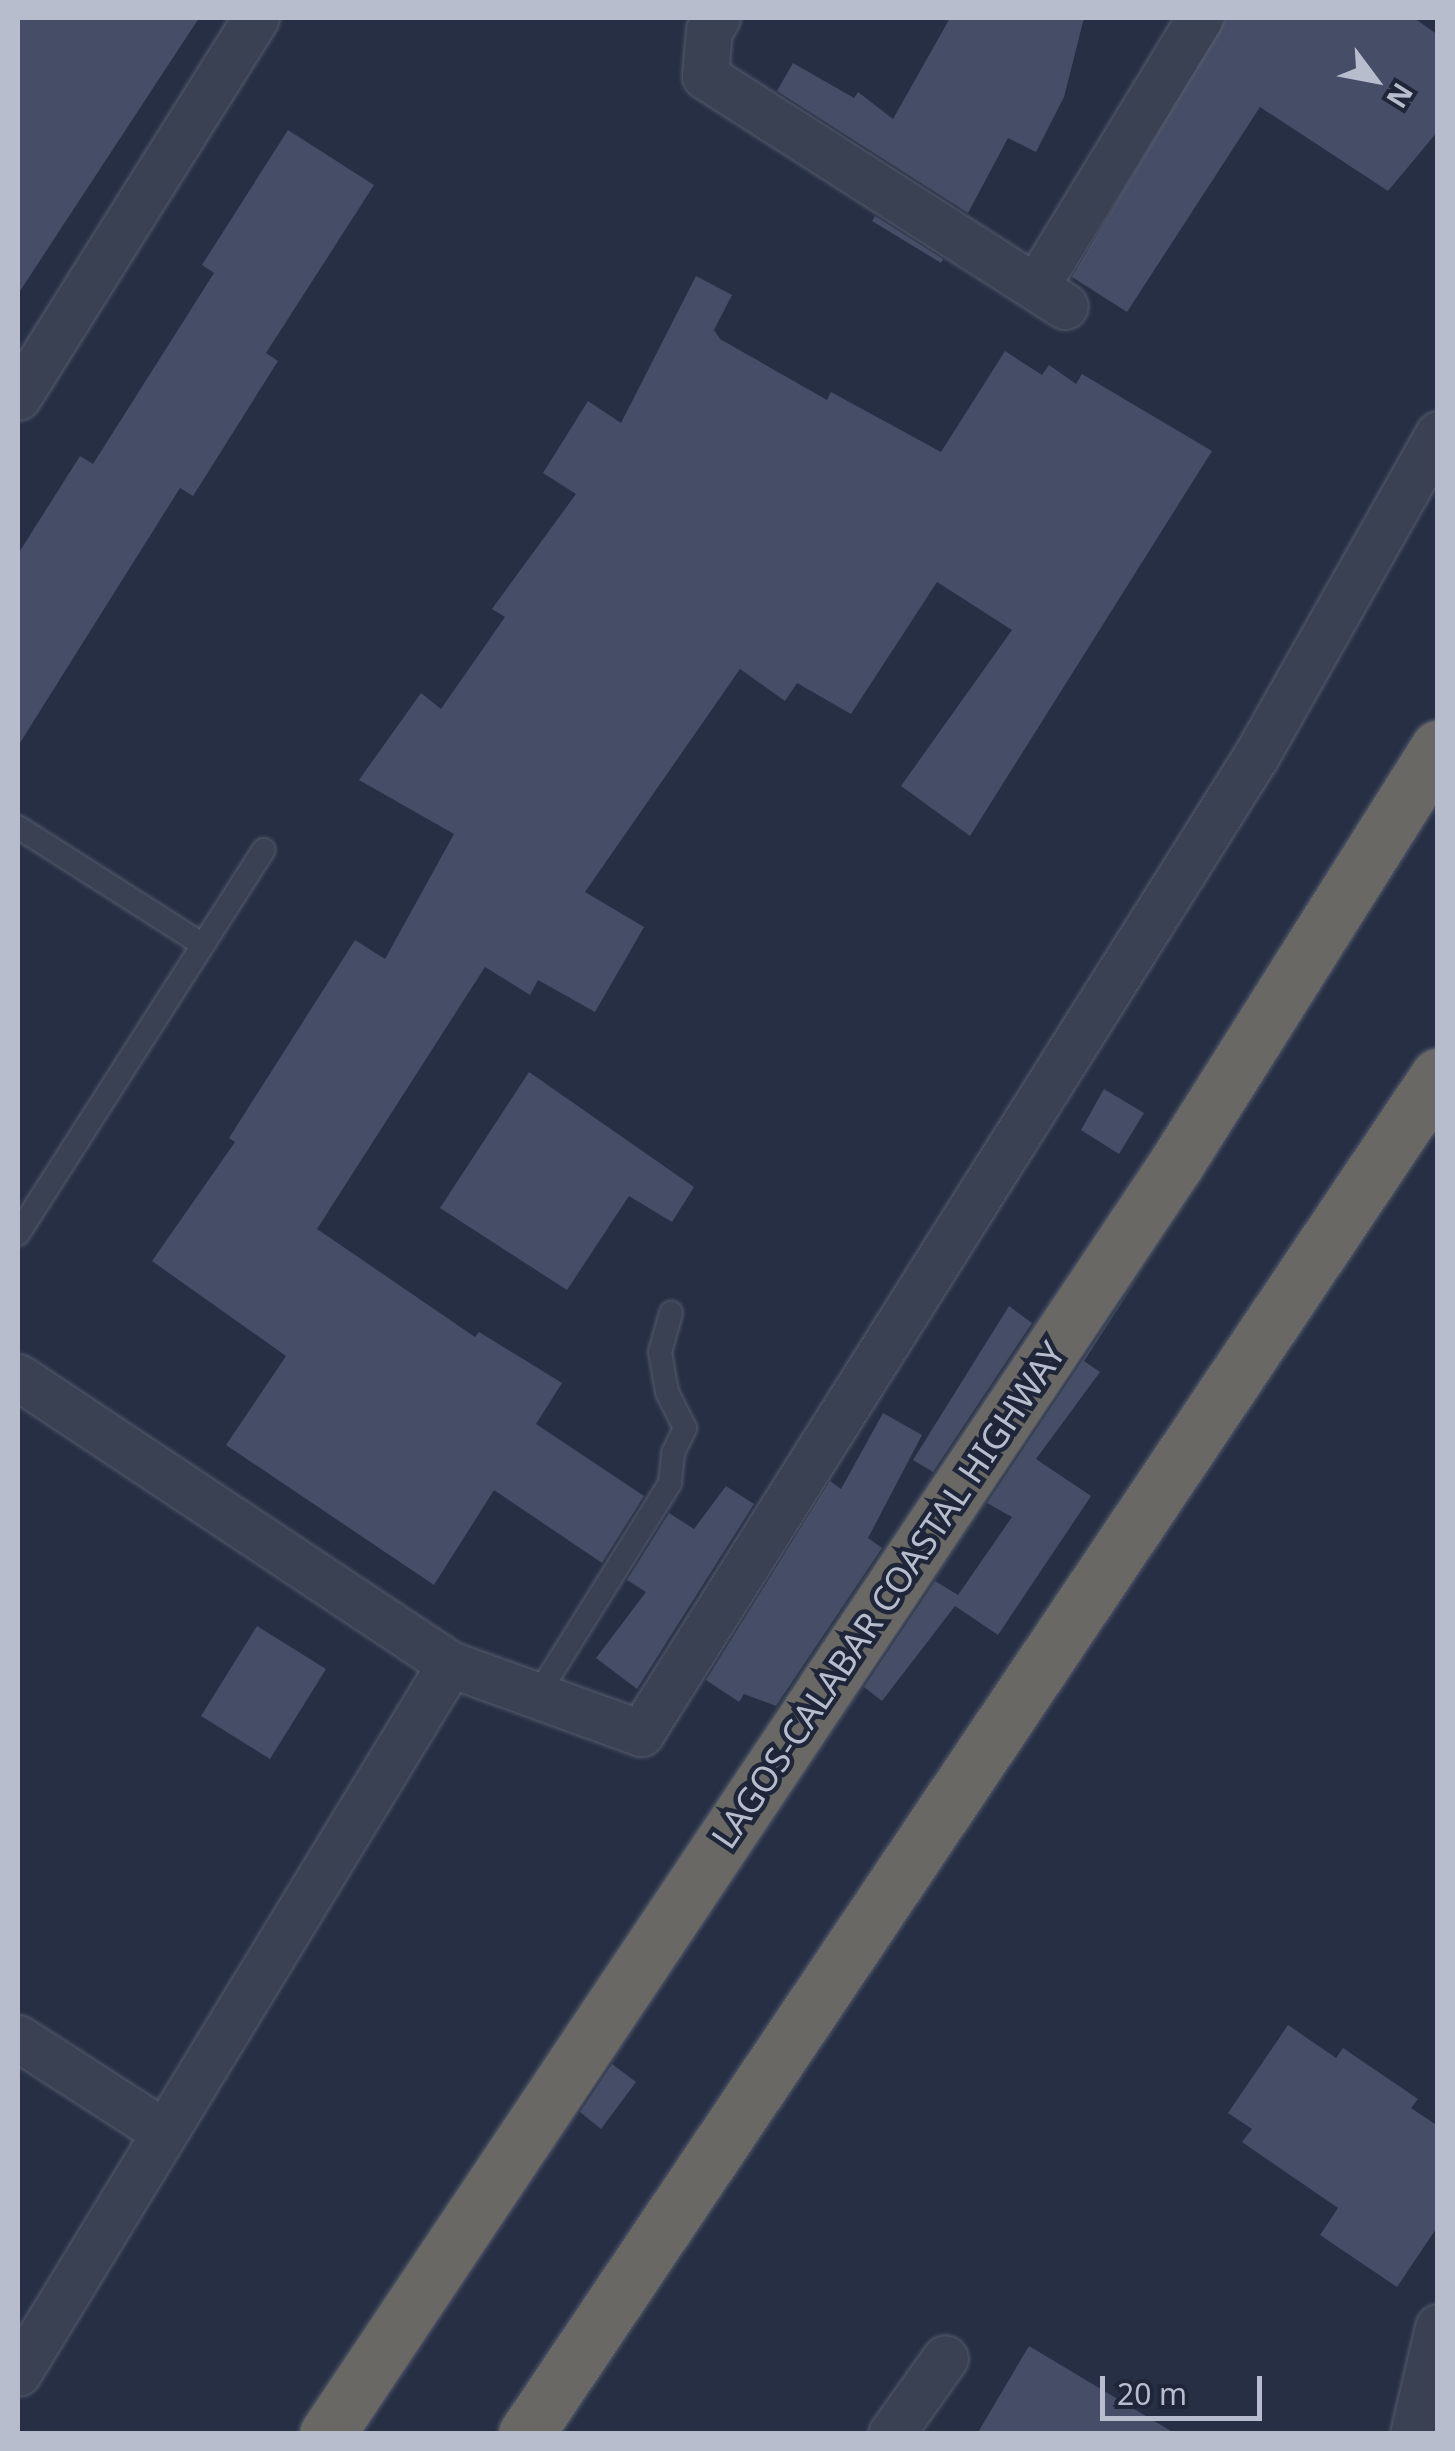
<!DOCTYPE html>
<html>
<head>
<meta charset="utf-8">
<style>
  body { margin:0 }
  #map { position:relative; width:1455px; height:2451px; overflow:hidden; background:#262f44; font-family:"Noto Sans",sans-serif }
  div>[style] { position:absolute }
  [style*='--x'] { left:calc(var(--x)*1px); top:calc(var(--y)*1px); width:calc(var(--w)*1px); rotate:calc(var(--a)*1deg) }
  .building>* { inset:0; background:#454e66 }
  .roads { filter:drop-shadow(0 0 2px #565c6e) drop-shadow(0 0 2px #565c6e) }
  .service>* { height:22px; margin:-11px; padding:0 11px; transform-origin:11px; border-radius:11px; background:#3a4153 }
  .minor>* { height:45px; margin:-22.5px; padding:0 22.5px; transform-origin:22.5px; border-radius:22.5px; background:#3a4153 }
  .trunk>* { height:55px; margin:-27.5px; padding:0 27.5px; transform-origin:27.5px; border-radius:27.5px; background:#696865 }
  span { translate:-50% -50%; white-space:nowrap; text-align:center; line-height:1.15; -webkit-text-stroke:9px #1f2639; paint-order:stroke }
  .street-label { font-size:35px; color:#b8bdcd }
  .frame { position:absolute; inset:0; border:20px solid #b8bdcd; pointer-events:none }
  .north { position:absolute; left:1325px; top:30px; width:100px; height:100px; -webkit-text-stroke:8px #1f2639; paint-order:stroke; rotate:122deg; font-size:28px; font-weight:700; line-height:40px; text-align:center; color:#b8bdcd }
  .north::after { content:''; display:block; margin:auto; width:35px; height:45px; background:#b8bdcd; clip-path:polygon(50% 0,100% 100%,50% 72%,0 100%) }
  .scale { position:absolute; left:1100px; top:2376px; width:162px; height:45px; box-sizing:border-box; border:5px solid #b8bdcd; border-top:0; padding-left:12px; font-size:30px; line-height:35px; white-space:nowrap; color:#b8bdcd; -webkit-text-stroke:8px #1f2639; paint-order:stroke }
</style>
</head>
<body>
<div id="map">
  <div class="building">
    <i style="clip-path:polygon(18px 18px,199px 18px,18px 294px)"></i>
    <i style="clip-path:polygon(950px 18px,1084px 18px,1064px 97px,1036px 152px,1008px 138px,968px 213px,777px 91px,793px 63px,854px 98px,858px 92px,893px 119px)"></i>
    <i style="clip-path:polygon(1226px 18px,1414px 18px,1438px 35px,1438px 131px,1388px 191px,1260px 107px,1127px 312px,1072px 277px)"></i>
    <i style="clip-path:polygon(288px 130px,374px 185px,266px 353px,278px 361px,193px 496px,180px 488px,18px 746px,18px 554px,80px 456px,93px 464px,214px 273px,202px 265px)"></i>
    <i style="clip-path:polygon(875px 216px,943px 259px,941px 263px,872px 221px)"></i>
    <i style="clip-path:polygon(696px 276px,732px 295px,714px 330px,720px 339px,827px 400px,831px 392px,941px 452px,1005px 351px,1042px 375px,1049px 365px,1076px 384px,1082px 374px,1212px 451px,970px 836px,901px 786px,1012px 630px,937px 582px,851px 714px,797px 683px,785px 701px,740px 669px,585px 892px,644px 927px,595px 1012px,538px 980px,530px 995px,485px 967px,317px 1229px,475px 1337px,479px 1332px,562px 1383px,536px 1424px,644px 1496px,602px 1563px,494px 1490px,434px 1585px,226px 1445px,286px 1356px,152px 1261px,235px 1142px,229px 1138px,355px 940px,385px 959px,454px 834px,359px 780px,421px 693px,441px 709px,505px 617px,492px 609px,576px 494px,543px 473px,588px 401px,621px 423px)"></i>
    <i style="clip-path:polygon(529px 1072px,694px 1187px,672px 1222px,629px 1196px,567px 1290px,440px 1208px)"></i>
    <i style="clip-path:polygon(1104px 1089px,1144px 1113px,1119px 1154px,1081px 1130px)"></i>
    <i style="clip-path:polygon(1142px 1271px,1084px 1361px,1100px 1372px,1036px 1459px,1091px 1496px,998px 1635px,955px 1606px,882px 1701px,864px 1687px,935px 1581px,958px 1595px,1012px 1517px,987px 1503px)"></i>
    <i style="clip-path:polygon(1009px 1306px,1032px 1323px,933px 1472px,913px 1460px)"></i>
    <i style="clip-path:polygon(883px 1413px,922px 1435px,868px 1538px,882px 1548px,776px 1706px,744px 1694px,739px 1702px,706px 1680px,830px 1481px,841px 1489px)"></i>
    <i style="clip-path:polygon(726px 1486px,754px 1504px,637px 1689px,596px 1658px,646px 1592px,627px 1580px,669px 1513px,694px 1529px)"></i>
    <i style="clip-path:polygon(257px 1626px,326px 1669px,270px 1759px,201px 1716px)"></i>
    <i style="clip-path:polygon(1288px 2025px,1336px 2058px,1343px 2048px,1418px 2099px,1411px 2108px,1438px 2126px,1438px 2226px,1397px 2287px,1320px 2235px,1338px 2208px,1242px 2142px,1252px 2129px,1228px 2113px)"></i>
    <i style="clip-path:polygon(612px 2064px,636px 2082px,601px 2129px,580px 2112px)"></i>
    <i style="clip-path:polygon(1029px 2346px,1176px 2434px,977px 2434px)"></i>
  </div>
  <div class="roads">
    <div class="service">
      <i style="--x:18;--y:827;--w:219;--a:32.5"></i>
      <i style="--x:18;--y:1234;--w:456;--a:-57.4"></i>
      <i style="--x:537;--y:1696;--w:251;--a:-58"></i>
      <i style="--x:670;--y:1483;--w:30;--a:-84"></i>
      <i style="--x:673;--y:1453;--w:28;--a:-64"></i>
      <i style="--x:685;--y:1428;--w:40;--a:-116.6"></i>
      <i style="--x:667;--y:1392;--w:41;--a:-99.9"></i>
      <i style="--x:660;--y:1352;--w:41;--a:-74.2"></i>
    </div>
    <div class="minor">
      <i style="--x:717;--y:18;--w:14;--a:124"></i>
      <i style="--x:709;--y:30;--w:46;--a:95"></i>
      <i style="--x:705;--y:76;--w:427;--a:32.6"></i>
      <i style="--x:1049;--y:265;--w:289;--a:-58.6"></i>
      <i style="--x:18;--y:397;--w:448;--a:-57.9"></i>
      <i style="--x:18;--y:1377;--w:519;--a:33.6"></i>
      <i style="--x:450;--y:1664;--w:830;--a:121.35"></i>
      <i style="--x:450;--y:1664;--w:203;--a:19.9"></i>
      <i style="--x:641;--y:1733;--w:1154;--a:-57.81"></i>
      <i style="--x:1256;--y:756;--w:370;--a:-60.5"></i>
      <i style="--x:18;--y:2038;--w:174;--a:32.8"></i>
      <i style="--x:891;--y:2434;--w:93;--a:-54.6"></i>
      <i style="--x:1413;--y:2434;--w:110;--a:-76.8"></i>
    </div>
    <div class="trunk">
      <i style="--x:327;--y:2434;--w:1528;--a:-56.24"></i>
      <i style="--x:1176;--y:1164;--w:492;--a:-57.8"></i>
      <i style="--x:526;--y:2434;--w:1636;--a:-56.12"></i>
    </div>
  </div>
  <div class="street-label">
    <span style="left:888px;top:1595px;rotate:-56deg">LAGOS-CALABAR COASTAL HIGHWAY</span>
  </div>
  <div class="frame"></div>
  <div class="north">N</div>
  <div class="scale">20 m</div>
</div>
</body>
</html>
